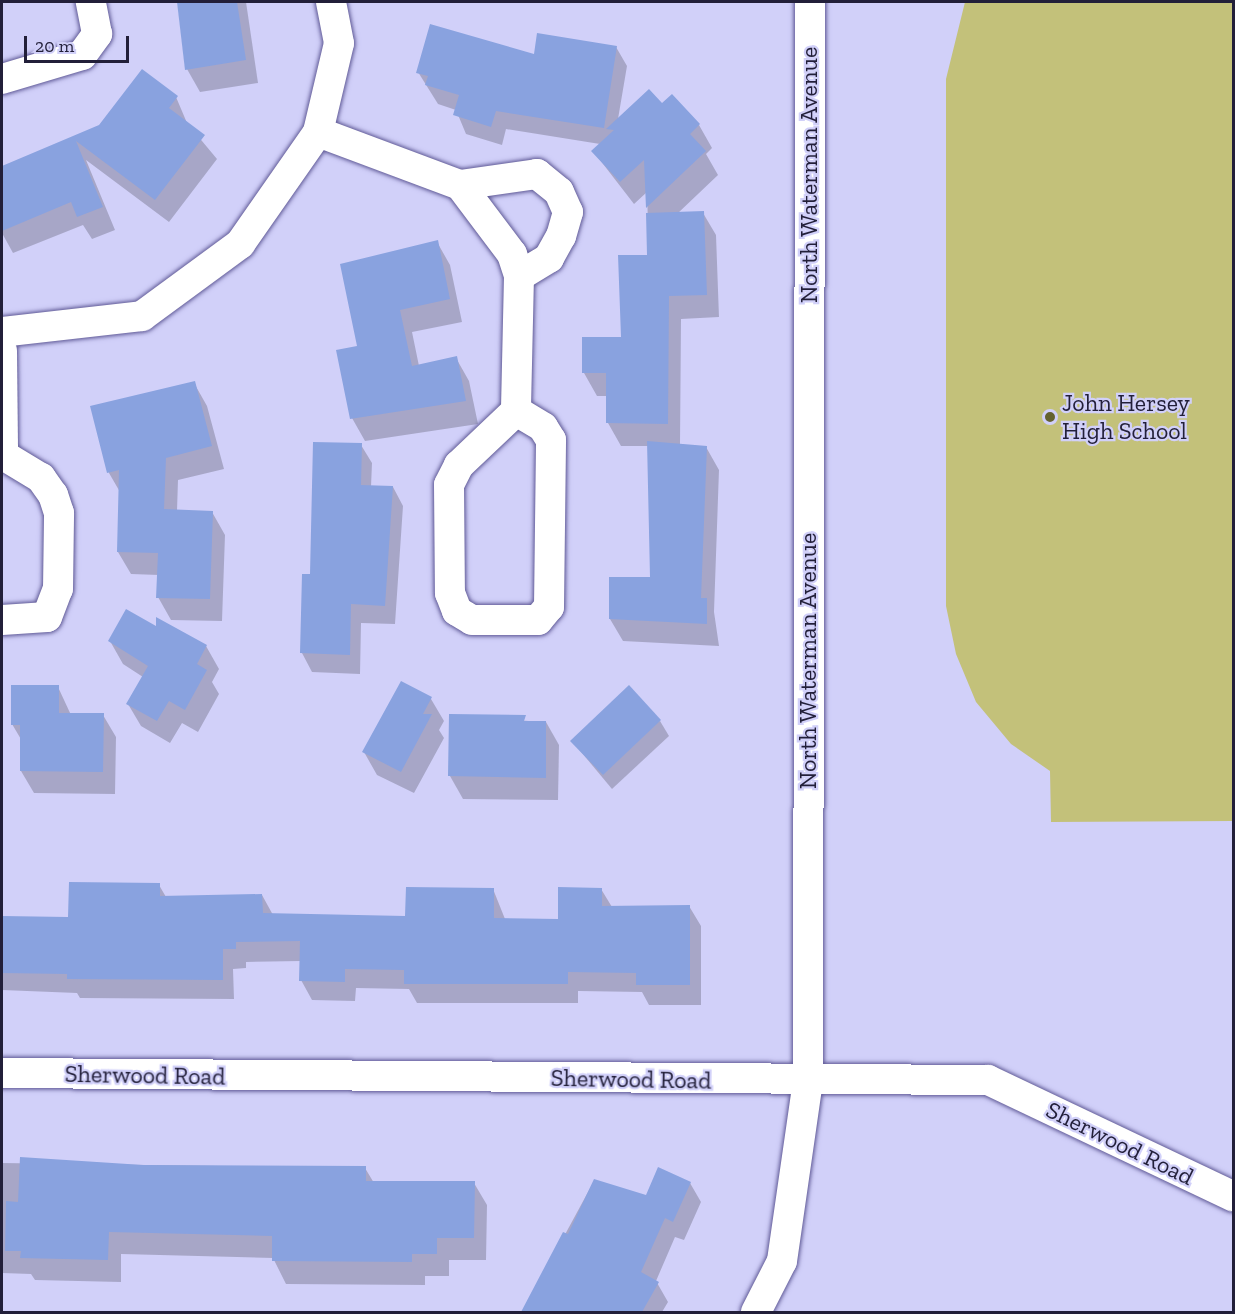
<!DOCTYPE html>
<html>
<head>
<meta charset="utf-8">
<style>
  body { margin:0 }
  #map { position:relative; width:1235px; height:1314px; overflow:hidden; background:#d1d0f9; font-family:"Zilla Slab",serif }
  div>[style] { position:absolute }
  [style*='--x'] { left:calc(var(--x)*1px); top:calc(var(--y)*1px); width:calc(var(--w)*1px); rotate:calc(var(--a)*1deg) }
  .green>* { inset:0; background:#c3c17a }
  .shadow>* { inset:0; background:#0003 }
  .building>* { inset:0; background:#89a2df }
  .roads { filter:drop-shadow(0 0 2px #605a97) drop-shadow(0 0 2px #605a97) }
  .street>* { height:30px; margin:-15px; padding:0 15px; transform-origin:15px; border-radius:15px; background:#fff }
  .dots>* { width:16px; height:16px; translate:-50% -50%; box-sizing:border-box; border:3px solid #d1d0f9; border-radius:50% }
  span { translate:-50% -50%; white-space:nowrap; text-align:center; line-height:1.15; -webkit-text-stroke:4.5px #d1d0f9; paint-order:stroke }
  .street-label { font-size:24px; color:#221f39 }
  .poi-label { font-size:24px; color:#221f39 }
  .left { translate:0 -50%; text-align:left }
  .frame { position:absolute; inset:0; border:3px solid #221f39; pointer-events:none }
  .scale { position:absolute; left:24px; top:36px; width:105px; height:27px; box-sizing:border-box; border:3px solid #221f39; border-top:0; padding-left:8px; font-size:18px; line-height:21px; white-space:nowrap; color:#221f39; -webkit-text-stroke:4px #d1d0f9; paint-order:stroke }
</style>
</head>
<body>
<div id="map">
  <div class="green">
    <i style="clip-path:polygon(965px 2px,1233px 2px,1233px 821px,1051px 822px,1050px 771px,1011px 744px,976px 702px,956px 654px,946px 606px,946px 79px)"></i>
  </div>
  <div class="shadow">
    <i style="clip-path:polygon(178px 2px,246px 2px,258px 83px,200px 92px,187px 69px)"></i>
    <i style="clip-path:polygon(616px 47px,627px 66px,618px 119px,662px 105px,672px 96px,699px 125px,712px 148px,706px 154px,718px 175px,677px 214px,703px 213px,716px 235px,719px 317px,681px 319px,680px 445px,706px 447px,719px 470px,714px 612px,719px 646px,623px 641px,610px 619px,651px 578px,648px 446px,621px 446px,608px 423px,608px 396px,597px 396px,584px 373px,622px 338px,649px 256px,647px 192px,634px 204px,593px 151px,600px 144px,506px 129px,502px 145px,466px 134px,456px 110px,438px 104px,418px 72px)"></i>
    <i style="clip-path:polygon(176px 97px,187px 123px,217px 159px,169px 222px,86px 160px,115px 230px,92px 239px,83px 225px,13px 253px,2px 233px,2px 167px)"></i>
    <i style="clip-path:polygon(437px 242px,450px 265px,462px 322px,412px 332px,419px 366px,456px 358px,469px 381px,478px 424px,365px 441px,352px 418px,359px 347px)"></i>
    <i style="clip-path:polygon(194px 383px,207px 406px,224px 469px,178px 480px,177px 511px,212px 512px,225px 535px,222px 621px,171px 620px,158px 597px,159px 575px,131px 574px,118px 552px,120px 492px,109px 473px,92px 408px)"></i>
    <i style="clip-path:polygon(361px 445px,372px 463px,371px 487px,393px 487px,403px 506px,395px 624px,361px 623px,360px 674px,312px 672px,302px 653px,312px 576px)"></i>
    <i style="clip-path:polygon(157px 619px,206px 646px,219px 669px,212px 682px,219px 694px,198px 732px,182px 723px,170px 743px,141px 726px,128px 704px,143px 677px,123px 664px,110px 641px,157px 628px)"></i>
    <i style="clip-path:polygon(401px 683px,431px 699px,444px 721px,439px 730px,444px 738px,414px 793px,377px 775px,364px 752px)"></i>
    <i style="clip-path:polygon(58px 687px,71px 715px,103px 715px,116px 737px,115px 794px,34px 793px,21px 771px,22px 741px,12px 724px)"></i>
    <i style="clip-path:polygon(450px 716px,546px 722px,559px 745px,558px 800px,463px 799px,450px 776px)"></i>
    <i style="clip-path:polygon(660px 721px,669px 736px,612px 789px,572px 741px)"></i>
    <i style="clip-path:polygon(159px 885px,166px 897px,262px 895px,273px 915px,407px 917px,493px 889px,505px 919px,559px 920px,601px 889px,612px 907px,689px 906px,701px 926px,701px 1005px,649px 1005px,642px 992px,578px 991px,578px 1003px,417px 1003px,409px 989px,356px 988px,355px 1001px,312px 1000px,301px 980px,301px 961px,246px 962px,246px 968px,233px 969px,234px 999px,80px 998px,77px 993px,2px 990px,2px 918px,70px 919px)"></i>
    <i style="clip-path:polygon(2px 1163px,365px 1168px,374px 1183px,474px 1183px,487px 1205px,486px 1260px,449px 1260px,449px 1276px,425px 1276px,425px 1285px,286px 1284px,273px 1258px,121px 1254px,121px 1282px,35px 1280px,31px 1274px,2px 1273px)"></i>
    <i style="clip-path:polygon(594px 1181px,646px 1196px,690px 1183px,701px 1202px,684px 1240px,675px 1237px,656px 1281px,668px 1302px,662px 1312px,523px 1312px)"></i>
  </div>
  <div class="building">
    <i style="clip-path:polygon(177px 2px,237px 2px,246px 60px,185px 70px)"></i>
    <i style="clip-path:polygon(430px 24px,534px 54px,537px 33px,617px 46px,604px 128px,496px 111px,491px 127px,453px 115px,459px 95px,425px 85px,428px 76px,416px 73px)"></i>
    <i style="clip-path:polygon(142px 69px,178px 96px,169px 108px,205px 135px,155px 200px,76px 141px,103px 207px,77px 217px,71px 202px,2px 231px,2px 166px,99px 125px)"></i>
    <i style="clip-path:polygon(649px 89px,662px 103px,672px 94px,700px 124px,690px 134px,706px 151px,646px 208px,644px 160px,620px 182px,591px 151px,614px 130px,606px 129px)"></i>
    <i style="clip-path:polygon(704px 211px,707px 295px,669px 296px,668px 424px,606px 423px,606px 373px,582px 373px,582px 337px,621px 337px,618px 255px,647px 255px,646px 213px)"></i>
    <i style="clip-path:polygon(438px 240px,450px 299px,400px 310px,412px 366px,457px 356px,466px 401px,350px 419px,336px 350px,357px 346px,340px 264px)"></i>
    <i style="clip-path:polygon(195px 381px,212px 446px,166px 458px,164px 509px,213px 511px,210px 599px,156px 598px,158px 553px,117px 552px,119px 470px,107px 473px,90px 406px)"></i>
    <i style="clip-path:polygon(647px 441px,707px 446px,701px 598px,707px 598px,707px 624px,609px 619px,609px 577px,650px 577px)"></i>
    <i style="clip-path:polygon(313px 442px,362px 443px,361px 485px,393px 486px,385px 606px,351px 604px,350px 655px,300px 653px,302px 574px,310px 574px)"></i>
    <i style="clip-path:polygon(126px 609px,156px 626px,156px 617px,207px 645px,197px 664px,207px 670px,185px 710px,169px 701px,157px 721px,126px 704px,148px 666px,108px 641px)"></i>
    <i style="clip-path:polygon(401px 681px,432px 697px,423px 714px,432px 714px,401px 772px,362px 752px)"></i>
    <i style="clip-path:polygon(11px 685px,59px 685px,59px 713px,104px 713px,103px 772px,20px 771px,20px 725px,11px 725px)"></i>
    <i style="clip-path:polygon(629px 685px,661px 720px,603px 775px,570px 741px)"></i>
    <i style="clip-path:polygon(449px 714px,526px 715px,524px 721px,546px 721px,546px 778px,448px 776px)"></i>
    <i style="clip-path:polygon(69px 882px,160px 883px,160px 896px,262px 894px,263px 913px,405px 916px,406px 887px,494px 888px,494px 918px,558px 919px,558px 887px,602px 888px,602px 906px,690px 905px,690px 985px,636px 985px,636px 973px,568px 972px,568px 984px,404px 984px,404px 970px,345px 969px,345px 982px,299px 981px,300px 941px,236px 942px,236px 949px,223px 949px,223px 980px,67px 979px,67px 974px,2px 973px,2px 916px,68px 917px)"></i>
    <i style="clip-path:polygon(20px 1157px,143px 1165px,366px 1166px,366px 1181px,475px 1181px,474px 1238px,437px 1238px,437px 1254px,412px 1254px,412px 1262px,272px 1261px,272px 1236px,109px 1232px,108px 1260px,20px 1258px,21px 1251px,5px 1251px,6px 1201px,18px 1202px)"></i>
    <i style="clip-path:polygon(658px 1167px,691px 1182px,673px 1222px,665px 1218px,641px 1272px,659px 1282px,642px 1312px,521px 1312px,563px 1232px,568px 1234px,594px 1179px,646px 1195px)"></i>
  </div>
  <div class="roads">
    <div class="street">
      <i style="--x:2;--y:79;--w:84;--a:-16.7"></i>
      <i style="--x:82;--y:55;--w:26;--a:-54"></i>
      <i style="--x:97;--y:34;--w:33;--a:-101"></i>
      <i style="--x:318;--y:132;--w:152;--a:20.5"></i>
      <i style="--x:460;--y:185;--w:86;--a:53"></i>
      <i style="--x:512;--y:254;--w:23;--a:72"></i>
      <i style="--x:519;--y:276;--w:135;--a:91.3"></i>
      <i style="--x:516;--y:411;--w:79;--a:136.5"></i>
      <i style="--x:459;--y:465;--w:22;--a:117"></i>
      <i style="--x:449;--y:485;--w:108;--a:89.5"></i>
      <i style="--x:450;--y:593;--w:19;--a:69"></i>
      <i style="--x:457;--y:611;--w:17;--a:31"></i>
      <i style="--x:472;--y:620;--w:66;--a:0"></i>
      <i style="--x:538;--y:620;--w:17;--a:-50"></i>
      <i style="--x:549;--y:607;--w:167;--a:-89.3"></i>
      <i style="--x:551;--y:440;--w:15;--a:-122"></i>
      <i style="--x:543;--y:427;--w:31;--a:-149"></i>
      <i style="--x:460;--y:185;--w:78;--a:-8.1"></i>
      <i style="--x:537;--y:174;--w:28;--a:39"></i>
      <i style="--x:559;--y:192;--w:22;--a:66"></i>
      <i style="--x:568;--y:212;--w:25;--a:106"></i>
      <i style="--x:561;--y:236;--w:25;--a:119"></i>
      <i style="--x:549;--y:258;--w:35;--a:149"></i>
      <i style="--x:2;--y:332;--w:141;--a:-6.5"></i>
      <i style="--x:142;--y:316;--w:122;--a:-36.3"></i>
      <i style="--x:240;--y:244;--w:136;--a:-55.1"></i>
      <i style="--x:318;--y:132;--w:91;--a:-76.7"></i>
      <i style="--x:339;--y:43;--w:42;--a:-101"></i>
      <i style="--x:2;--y:351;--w:104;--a:89.4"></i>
      <i style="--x:2;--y:620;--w:45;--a:-3.8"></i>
      <i style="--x:47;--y:617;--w:30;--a:-69"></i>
      <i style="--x:58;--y:589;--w:76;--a:-89.2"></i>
      <i style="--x:59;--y:513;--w:19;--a:-108"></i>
      <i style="--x:53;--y:495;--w:21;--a:-125"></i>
      <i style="--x:41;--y:478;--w:44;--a:-148.8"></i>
      <i style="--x:2;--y:1073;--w:986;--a:0.41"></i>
      <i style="--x:988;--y:1080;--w:272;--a:25.4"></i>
      <i style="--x:756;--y:1312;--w:57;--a:-63"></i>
      <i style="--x:782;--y:1261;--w:182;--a:-81.8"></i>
      <i style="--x:808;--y:1081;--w:1079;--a:-89.89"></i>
    </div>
  </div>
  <div class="dots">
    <i style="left:1050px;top:417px;background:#64622f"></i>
  </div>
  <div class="street-label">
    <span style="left:809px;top:175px;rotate:-90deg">North Waterman Avenue</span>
    <span style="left:808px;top:661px;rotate:-90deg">North Waterman Avenue</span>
    <span style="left:145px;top:1075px;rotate:1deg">Sherwood Road</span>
    <span style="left:631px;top:1079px;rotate:1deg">Sherwood Road</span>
    <span style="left:1120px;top:1143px;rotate:26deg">Sherwood Road</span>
  </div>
  <div class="poi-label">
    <span class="left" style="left:1062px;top:417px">John Hersey<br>High School</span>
  </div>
  <div class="frame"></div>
  <div class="scale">20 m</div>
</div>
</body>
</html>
